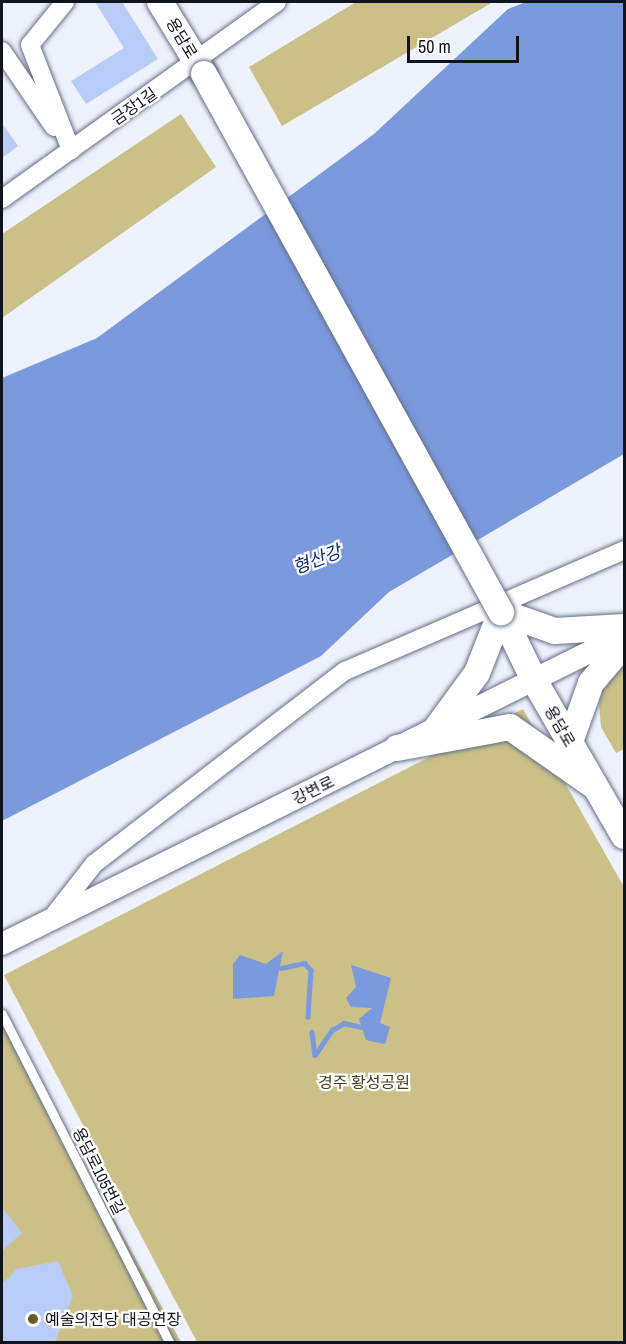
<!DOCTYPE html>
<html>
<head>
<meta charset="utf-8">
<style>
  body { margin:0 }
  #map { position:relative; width:626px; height:1344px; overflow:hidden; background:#edf2fc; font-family:"Archivo Narrow","Noto Sans KR",sans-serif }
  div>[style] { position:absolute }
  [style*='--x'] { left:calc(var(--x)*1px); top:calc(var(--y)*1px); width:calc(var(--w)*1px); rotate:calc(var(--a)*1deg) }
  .green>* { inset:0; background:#cbc087 }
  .water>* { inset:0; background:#7b99dd }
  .stream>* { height:4.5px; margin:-2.25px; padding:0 2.25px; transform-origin:2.25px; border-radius:2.25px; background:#7b99dd }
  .building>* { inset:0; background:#b8ccf7 }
  .roads { filter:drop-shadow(0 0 2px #646f86) drop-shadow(0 0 2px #646f86) }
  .service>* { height:9px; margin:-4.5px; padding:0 4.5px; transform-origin:4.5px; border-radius:4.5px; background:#fff }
  .minor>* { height:18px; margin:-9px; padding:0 9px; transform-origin:9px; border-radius:9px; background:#fff }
  .tertiary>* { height:22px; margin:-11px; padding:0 11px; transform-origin:11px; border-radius:11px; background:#fff }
  .secondary>* { height:26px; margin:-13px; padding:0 13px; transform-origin:13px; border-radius:13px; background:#fff }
  .bridges { filter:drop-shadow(0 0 2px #646f86) drop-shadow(0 0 2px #646f86) }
  .secondary-bridge>* { height:26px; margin:-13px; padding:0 13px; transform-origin:13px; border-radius:13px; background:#fff }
  .dots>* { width:16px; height:16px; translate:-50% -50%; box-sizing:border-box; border:3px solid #fff; border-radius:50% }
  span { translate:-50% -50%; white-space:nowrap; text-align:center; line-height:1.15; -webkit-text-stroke:4.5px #fff; paint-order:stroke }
  .street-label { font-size:16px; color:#10141d }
  .park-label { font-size:16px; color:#453e1a }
  .poi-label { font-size:16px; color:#10141d }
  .left { translate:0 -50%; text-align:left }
  .water-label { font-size:18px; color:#122a78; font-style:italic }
  .frame { position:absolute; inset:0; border:3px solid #10141d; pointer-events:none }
  .scale { position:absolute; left:407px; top:36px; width:112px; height:27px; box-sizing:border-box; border:3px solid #10141d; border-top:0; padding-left:8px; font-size:18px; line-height:21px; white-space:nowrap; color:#10141d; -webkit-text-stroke:4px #fff; paint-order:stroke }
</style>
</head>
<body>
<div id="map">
  <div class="green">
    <i style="clip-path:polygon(356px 2px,493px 2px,282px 126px,249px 67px)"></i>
    <i style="clip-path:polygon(181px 114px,216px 167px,2px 318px,2px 234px)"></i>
    <i style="clip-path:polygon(624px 653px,624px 749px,616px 753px,601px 727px,599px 704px,604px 684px)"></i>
    <i style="clip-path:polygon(523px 709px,624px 887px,624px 1342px,197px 1342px,4px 975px)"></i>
    <i style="clip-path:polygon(2px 1011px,71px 1140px,181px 1342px,2px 1342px)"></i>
  </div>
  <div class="water">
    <i style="clip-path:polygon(526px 2px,624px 2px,624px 454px,389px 592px,321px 656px,2px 821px,2px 378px,97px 338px,374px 134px,508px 9px)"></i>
    <i style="clip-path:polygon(283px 951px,274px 996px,233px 999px,233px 964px,240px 955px,266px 964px)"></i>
    <i style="clip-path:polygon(351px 965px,391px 978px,380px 1023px,390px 1027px,385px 1044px,366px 1040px,359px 1019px,372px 1008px,351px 1007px,346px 998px,356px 987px)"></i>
  </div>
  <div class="stream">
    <i style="--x:281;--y:968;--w:24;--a:-12"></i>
    <i style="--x:304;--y:963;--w:10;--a:45"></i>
    <i style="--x:311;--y:970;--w:47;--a:93.7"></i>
    <i style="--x:312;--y:1032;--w:23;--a:83"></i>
    <i style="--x:315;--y:1055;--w:30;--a:-56"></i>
    <i style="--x:332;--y:1030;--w:14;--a:-30"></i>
    <i style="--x:344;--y:1023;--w:18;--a:13"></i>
  </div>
  <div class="building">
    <i style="clip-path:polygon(95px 2px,122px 2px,158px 59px,86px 104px,71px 81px,124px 48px)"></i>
    <i style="clip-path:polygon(2px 123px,18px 146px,2px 158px)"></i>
    <i style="clip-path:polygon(2px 1207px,22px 1233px,2px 1251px)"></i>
    <i style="clip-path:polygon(58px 1261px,73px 1296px,55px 1342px,2px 1342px,2px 1284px,17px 1269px)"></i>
  </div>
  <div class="roads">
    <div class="service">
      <i style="--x:2;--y:1014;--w:368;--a:63"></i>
    </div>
    <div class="minor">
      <i style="--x:65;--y:2;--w:55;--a:129.1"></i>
      <i style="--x:30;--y:45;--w:113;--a:68.7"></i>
      <i style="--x:2;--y:51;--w:92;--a:55.6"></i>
      <i style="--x:2;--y:199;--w:338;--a:-35.6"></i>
      <i style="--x:51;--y:919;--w:70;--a:-52"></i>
      <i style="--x:94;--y:864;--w:317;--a:-37.6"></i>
      <i style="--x:345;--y:671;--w:304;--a:-23.4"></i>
    </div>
    <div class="tertiary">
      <i style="--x:2;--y:944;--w:695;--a:-26.42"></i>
    </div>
    <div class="secondary">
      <i style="--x:160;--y:2;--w:84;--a:58.6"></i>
      <i style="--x:501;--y:612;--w:76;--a:64.1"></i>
      <i style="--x:534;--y:680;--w:180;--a:60"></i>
      <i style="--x:501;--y:612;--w:57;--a:19.4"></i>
      <i style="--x:555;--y:631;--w:69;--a:-3.3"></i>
      <i style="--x:436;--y:729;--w:69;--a:-53.8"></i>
      <i style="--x:477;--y:673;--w:66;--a:-68.5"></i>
      <i style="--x:570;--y:742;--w:63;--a:-70.4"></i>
      <i style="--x:591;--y:683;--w:51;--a:-49.8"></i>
      <i style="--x:397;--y:748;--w:115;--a:-10.5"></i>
      <i style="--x:510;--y:727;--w:103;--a:35.1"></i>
    </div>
  </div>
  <div class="bridges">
    <div class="secondary-bridge">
      <i style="--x:204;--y:74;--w:615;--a:61.1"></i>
    </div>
  </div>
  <div class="dots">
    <i style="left:33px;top:1319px;background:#655c28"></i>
  </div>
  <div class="street-label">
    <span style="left:182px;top:38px;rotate:59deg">용담로</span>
    <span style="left:134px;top:106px;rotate:-35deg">금장1길</span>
    <span style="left:560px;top:726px;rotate:60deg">용담로</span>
    <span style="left:313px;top:790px;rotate:-26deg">강변로</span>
    <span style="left:99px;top:1171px;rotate:63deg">용담로105번길</span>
  </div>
  <div class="park-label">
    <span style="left:364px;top:1082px">경주 황성공원</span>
  </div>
  <div class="poi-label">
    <span class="left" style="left:45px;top:1319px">예술의전당 대공연장</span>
  </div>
  <div class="water-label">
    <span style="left:317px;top:560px;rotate:-21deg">형산강</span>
  </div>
  <div class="frame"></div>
  <div class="scale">50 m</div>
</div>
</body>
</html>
